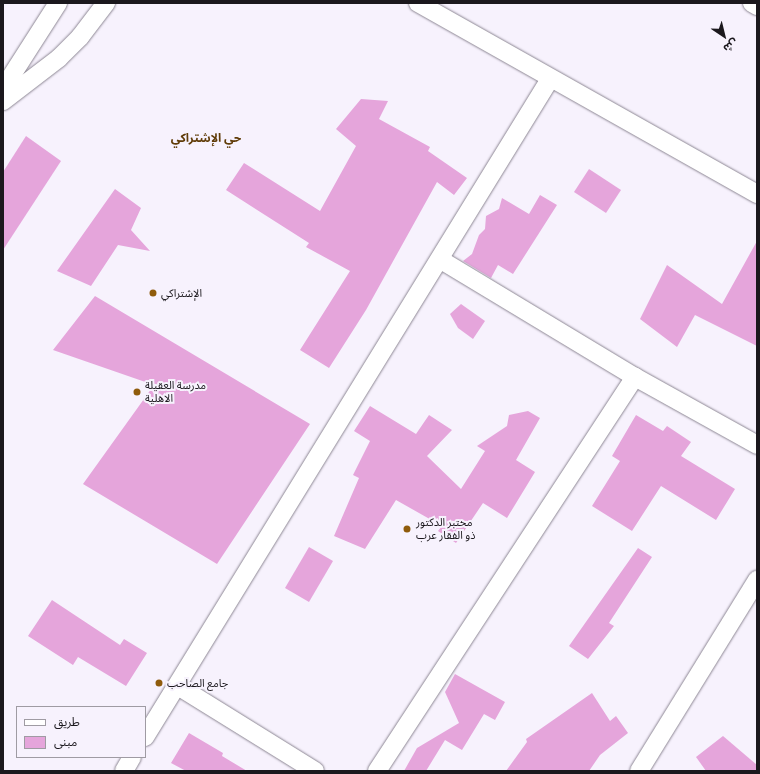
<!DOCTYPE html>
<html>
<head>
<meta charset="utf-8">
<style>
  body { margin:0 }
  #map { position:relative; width:760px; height:774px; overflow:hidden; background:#f7f2fd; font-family:"Titillium Web","Noto Sans Arabic",sans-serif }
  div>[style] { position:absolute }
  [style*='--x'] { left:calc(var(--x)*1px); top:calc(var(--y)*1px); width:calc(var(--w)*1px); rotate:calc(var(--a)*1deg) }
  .building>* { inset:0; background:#e5a5db }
  .roads { filter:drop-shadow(0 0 1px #8d8794) drop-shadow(0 0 1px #8d8794) }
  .street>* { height:18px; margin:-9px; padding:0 9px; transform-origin:9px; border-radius:9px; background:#fff }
  .dots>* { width:11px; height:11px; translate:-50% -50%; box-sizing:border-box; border:2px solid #f7f2fd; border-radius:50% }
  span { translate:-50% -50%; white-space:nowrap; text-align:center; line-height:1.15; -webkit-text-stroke:4px #f7f2fd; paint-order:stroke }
  .poi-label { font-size:11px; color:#1b181d }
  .left { translate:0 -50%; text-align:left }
  .neighbourhood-label { font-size:12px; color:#603c08; font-weight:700 }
  .frame { position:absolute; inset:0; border:4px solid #1b181d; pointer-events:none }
  .legend { position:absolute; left:16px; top:706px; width:130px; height:52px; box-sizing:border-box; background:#f7f2fd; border:1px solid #9f9ba3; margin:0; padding:5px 7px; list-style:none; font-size:12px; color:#1b181d }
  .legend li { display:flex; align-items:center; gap:8px; height:20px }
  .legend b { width:20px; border:1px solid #9f9ba3 }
  .north { position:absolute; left:704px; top:16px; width:40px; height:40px; -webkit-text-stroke:3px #f7f2fd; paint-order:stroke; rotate:145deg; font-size:11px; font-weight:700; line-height:16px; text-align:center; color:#1b181d }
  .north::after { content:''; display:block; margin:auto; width:14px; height:18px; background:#1b181d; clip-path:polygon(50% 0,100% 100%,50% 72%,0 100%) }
</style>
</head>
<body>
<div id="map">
  <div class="building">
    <i style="clip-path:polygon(361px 99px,388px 101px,379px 119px,430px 147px,428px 151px,467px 178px,454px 195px,437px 182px,366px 310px,329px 368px,300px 350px,350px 271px,306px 247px,309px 243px,226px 190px,244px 163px,320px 211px,356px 146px,336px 129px)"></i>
    <i style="clip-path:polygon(26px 136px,61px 161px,3px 250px,3px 172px)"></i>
    <i style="clip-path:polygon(589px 169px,621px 190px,606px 213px,574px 192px)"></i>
    <i style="clip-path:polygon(115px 189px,141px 208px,131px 230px,150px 251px,118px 245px,91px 286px,57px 271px)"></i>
    <i style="clip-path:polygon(540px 195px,557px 205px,513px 274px,498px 265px,491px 278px,463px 261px,472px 254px,479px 235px,485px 229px,486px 216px,499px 209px,502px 198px,529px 214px)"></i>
    <i style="clip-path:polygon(757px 241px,757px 346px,695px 315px,677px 347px,640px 319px,667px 265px,722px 304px)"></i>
    <i style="clip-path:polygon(95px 296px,310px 424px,217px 564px,83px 484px,154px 385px,53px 350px)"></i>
    <i style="clip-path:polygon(461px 304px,485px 321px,473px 339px,458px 328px,450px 314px)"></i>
    <i style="clip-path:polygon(370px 406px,416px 434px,429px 415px,452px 430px,427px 456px,461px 489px,485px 451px,477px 446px,507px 426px,509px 415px,528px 411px,540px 418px,516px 460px,535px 472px,507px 518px,483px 503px,456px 543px,438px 531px,442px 526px,396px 500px,365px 549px,334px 536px,359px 478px,353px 475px,370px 441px,354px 431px)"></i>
    <i style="clip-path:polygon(636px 415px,663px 431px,667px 426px,691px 442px,681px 456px,735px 489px,716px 520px,661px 486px,632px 531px,592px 506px,620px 461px,612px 456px)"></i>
    <i style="clip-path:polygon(309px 547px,333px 561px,309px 602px,285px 588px)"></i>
    <i style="clip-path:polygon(638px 548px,652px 557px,609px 623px,614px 626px,588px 659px,569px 646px)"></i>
    <i style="clip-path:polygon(52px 600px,120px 645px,124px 639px,147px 653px,126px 686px,78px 657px,73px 665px,28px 636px)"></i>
    <i style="clip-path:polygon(455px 674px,505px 702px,495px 720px,484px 714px,462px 750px,445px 740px,426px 771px,404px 771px,417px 748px,459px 723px,445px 692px)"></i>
    <i style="clip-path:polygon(592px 693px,610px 721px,616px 716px,628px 733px,600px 755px,589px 771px,506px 771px,527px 742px,526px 739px)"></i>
    <i style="clip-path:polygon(189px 733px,223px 753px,222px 756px,247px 771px,186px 771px,171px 763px)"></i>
    <i style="clip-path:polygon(723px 736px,757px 765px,757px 771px,706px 771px,696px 757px)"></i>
  </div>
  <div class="roads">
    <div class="street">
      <i style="--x:418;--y:3;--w:389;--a:29.4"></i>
      <i style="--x:752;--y:3;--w:6;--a:31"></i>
      <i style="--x:3;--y:89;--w:102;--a:-57.4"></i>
      <i style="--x:3;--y:101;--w:71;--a:-37.5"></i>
      <i style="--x:59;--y:58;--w:30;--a:-45"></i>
      <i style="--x:80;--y:37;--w:43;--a:-52.6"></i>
      <i style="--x:441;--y:260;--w:227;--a:31.1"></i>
      <i style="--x:635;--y:377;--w:140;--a:29.1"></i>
      <i style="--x:178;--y:686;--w:161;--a:31.8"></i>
      <i style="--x:145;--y:737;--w:773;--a:-58.39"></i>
      <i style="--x:124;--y:771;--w:16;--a:-60"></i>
      <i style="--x:377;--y:771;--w:471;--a:-56.8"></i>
      <i style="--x:639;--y:771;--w:225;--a:-58.3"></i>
    </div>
  </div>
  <div class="dots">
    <i style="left:153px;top:293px;background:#8f5b0c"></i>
    <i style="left:137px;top:392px;background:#8f5b0c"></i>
    <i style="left:407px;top:529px;background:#8f5b0c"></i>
    <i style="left:159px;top:683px;background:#8f5b0c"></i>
  </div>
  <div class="poi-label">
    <span class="left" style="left:161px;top:293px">الإشتراكي</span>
    <span class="left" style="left:145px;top:392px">مدرسة العقيلة<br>الاهلية</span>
    <span class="left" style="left:416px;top:529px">مختبر الدكتور<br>ذو الفقار عرب</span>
    <span class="left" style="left:167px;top:683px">جامع الصاحب</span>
  </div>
  <div class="neighbourhood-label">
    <span style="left:206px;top:138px">حي الإشتراكي</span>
  </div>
  <div class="frame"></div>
  <ul class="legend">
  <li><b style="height:5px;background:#fff"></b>طريق</li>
  <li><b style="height:11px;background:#e5a5db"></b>مبنى</li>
  </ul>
  <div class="north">ش</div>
</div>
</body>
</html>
